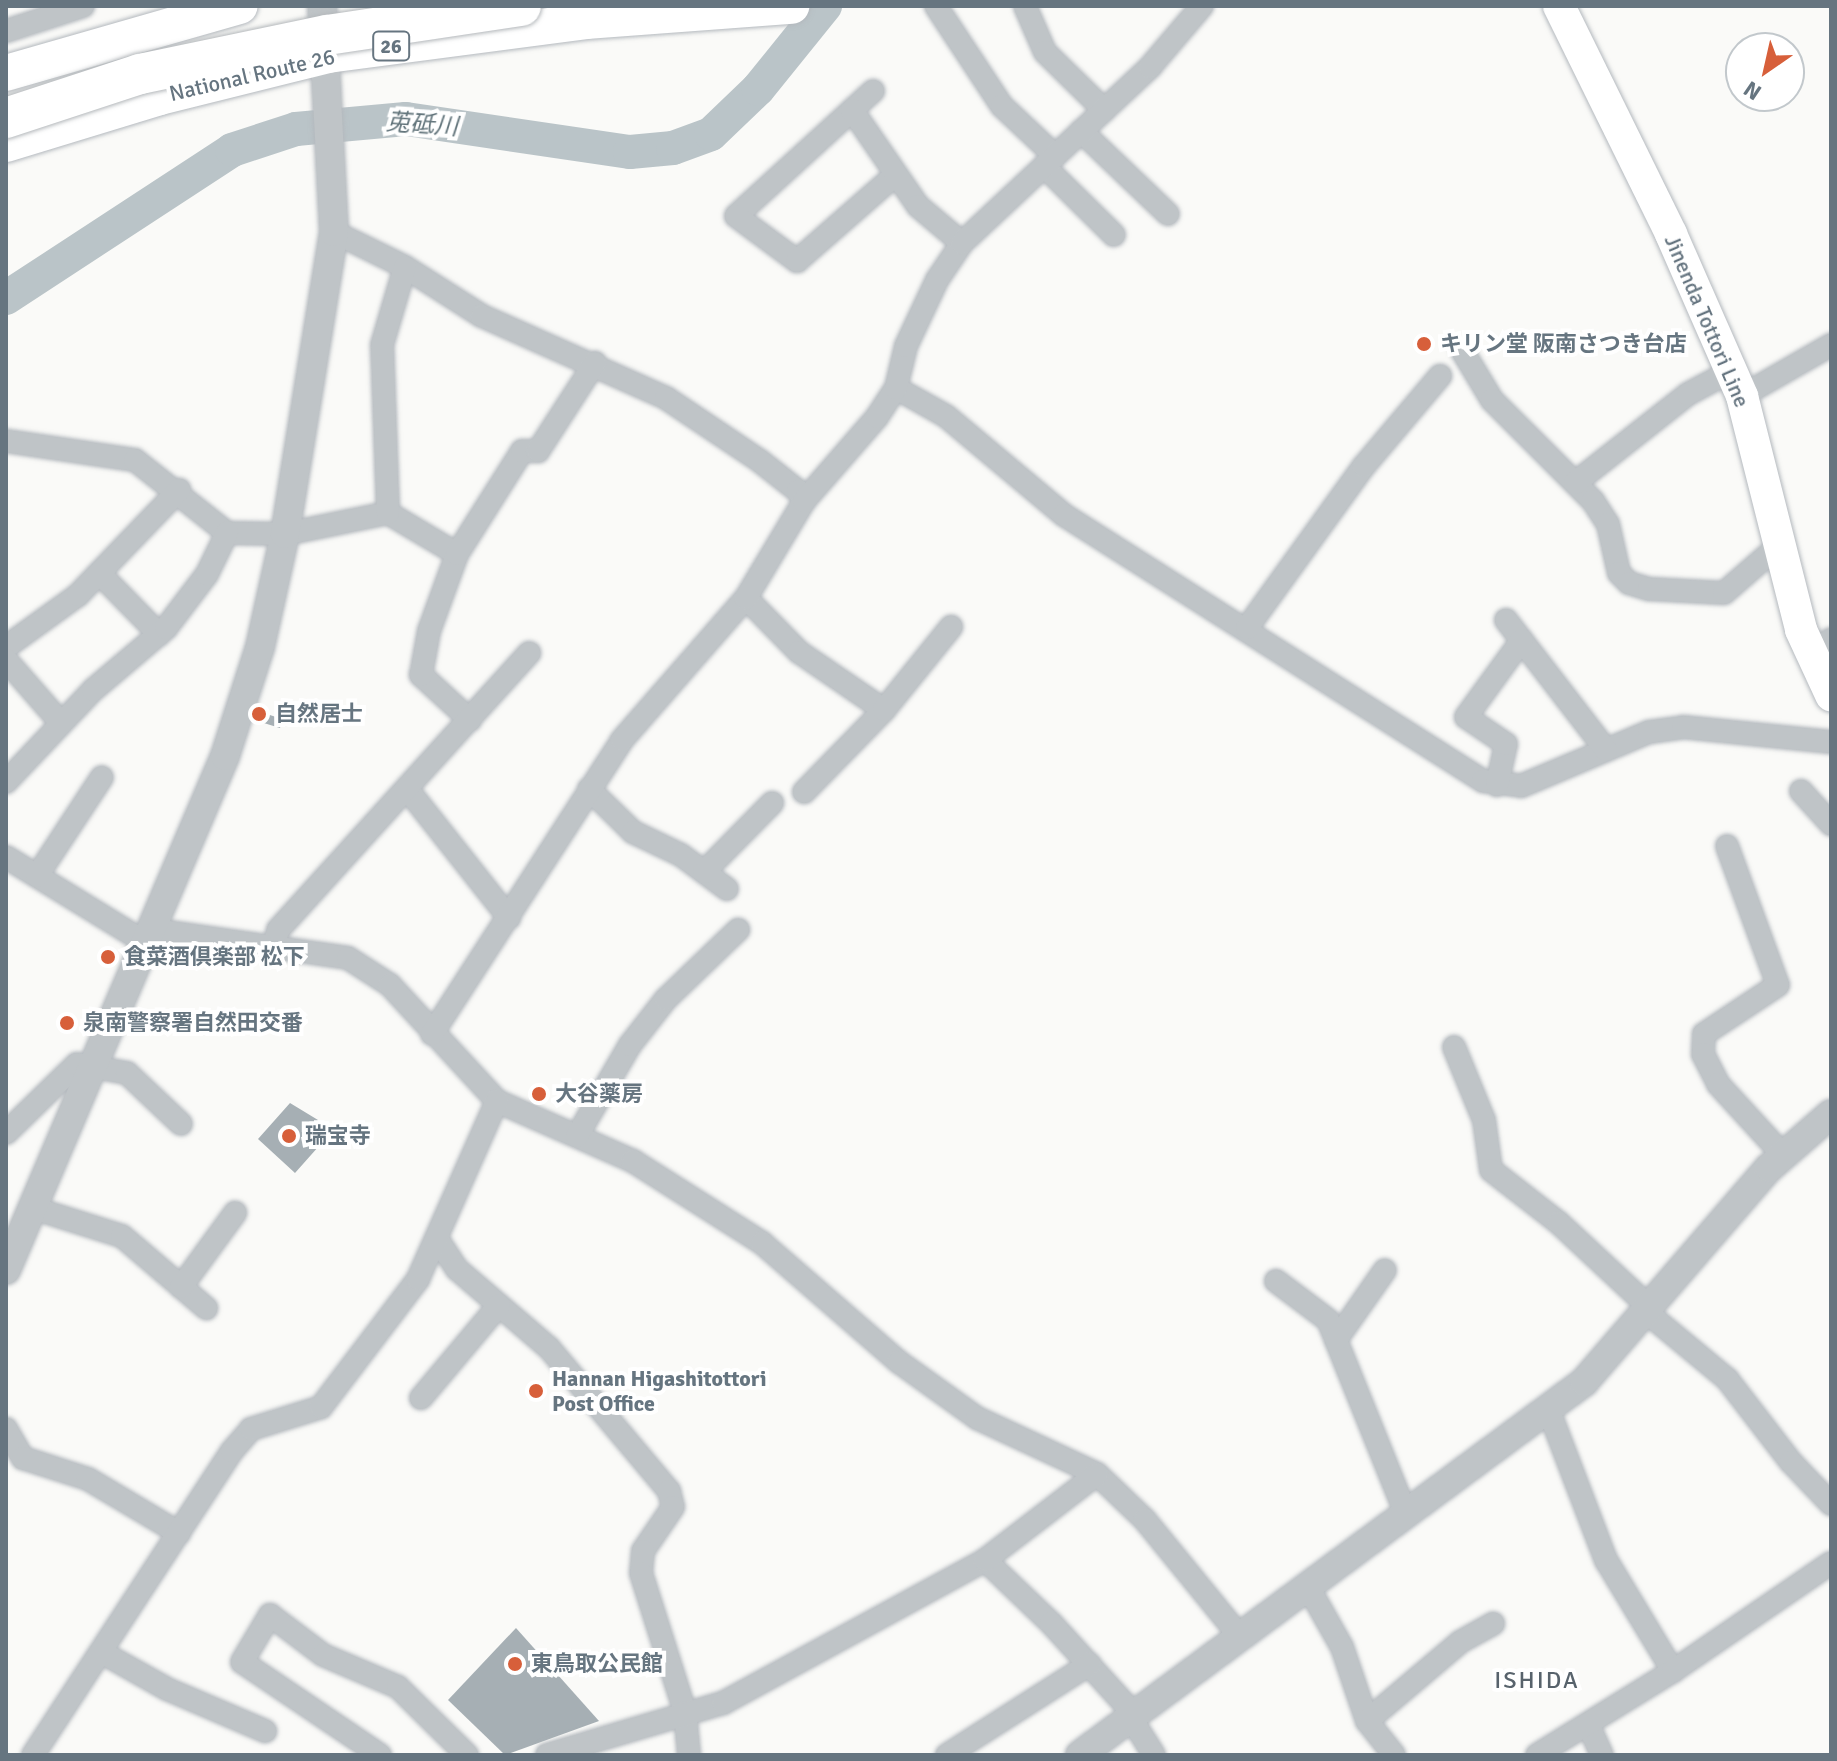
<!DOCTYPE html>
<html>
<head>
<meta charset="utf-8">
<style>
  body { margin:0 }
  #map { position:relative; width:1837px; height:1761px; overflow:hidden; background:#fafaf8; font-family:Signika,"Noto Sans JP",sans-serif }
  div>[style] { position:absolute }
  [style*='--x'] { left:calc(var(--x)*1px); top:calc(var(--y)*1px); width:calc(var(--w)*1px); rotate:calc(var(--a)*1deg) }
  .river>* { height:34px; margin:-17px; padding:0 17px; transform-origin:17px; border-radius:17px; background:#bac4c8 }
  .building>* { inset:0; background:#a6afb4 }
  .roads { filter:drop-shadow(0 0 2px #b4b9be) drop-shadow(0 0 2px #b4b9be) }
  .minor>* { height:22px; margin:-11px; padding:0 11px; transform-origin:11px; border-radius:11px; background:#bfc4c7 }
  .tertiary>* { height:28px; margin:-14px; padding:0 14px; transform-origin:14px; border-radius:14px; background:#bfc4c7 }
  .secondary>* { height:32px; margin:-16px; padding:0 16px; transform-origin:16px; border-radius:16px; background:#fff }
  .trunk>* { height:36px; margin:-18px; padding:0 18px; transform-origin:18px; border-radius:18px; background:#fff }
  .bridges { filter:drop-shadow(0 0 2px #b5b9bc) drop-shadow(0 0 2px #b5b9bc) }
  .motorway-bridge>* { height:40px; margin:-20px; padding:0 20px; transform-origin:20px; border-radius:20px; background:#fff }
  .dots>* { width:22px; height:22px; translate:-50% -50%; box-sizing:border-box; border:4px solid #fff; border-radius:50% }
  span { translate:-50% -50%; white-space:nowrap; text-align:center; line-height:1.15; -webkit-text-stroke:8px #fff; paint-order:stroke }
  .shield-label span { padding:2px 6px; background:#fff; border:2px solid; border-radius:6px; -webkit-text-stroke-width:0 }
  .shield-label { font-size:20px; color:#667580; font-weight:700 }
  .street-label { font-size:22px; color:#667580 }
  .poi-label { font-size:22px; color:#667580; font-weight:700 }
  .left { translate:0 -50%; text-align:left }
  .water-label { font-size:24px; color:#61737a; font-style:italic }
  .neighbourhood-label { font-size:24px; color:#58636c; letter-spacing:2px }
  .frame { position:absolute; inset:0; border:8px solid #667580; pointer-events:none }
  .north { position:absolute; left:1725px; top:32px; width:80px; height:80px; box-sizing:border-box; background:#fff; border:2px solid #c2c8cc; border-radius:50%; rotate:214deg; font-size:22px; font-weight:700; line-height:32px; text-align:center; color:#667580 }
  .north::after { content:''; display:block; margin:auto; width:28px; height:36px; background:#d75f3a; clip-path:polygon(50% 0,100% 100%,50% 72%,0 100%) }
</style>
</head>
<body>
<div id="map">
  <div class="river">
    <i style="--x:6;--y:298;--w:270;--a:-33.2"></i>
    <i style="--x:232;--y:150;--w:67;--a:-18.2"></i>
    <i style="--x:296;--y:129;--w:110;--a:-5.2"></i>
    <i style="--x:406;--y:119;--w:226;--a:8.4"></i>
    <i style="--x:630;--y:152;--w:43;--a:-5.3"></i>
    <i style="--x:673;--y:148;--w:40;--a:-20.2"></i>
    <i style="--x:711;--y:134;--w:65;--a:-43.8"></i>
    <i style="--x:758;--y:89;--w:107;--a:-51.1"></i>
  </div>
  <div class="building">
    <i style="clip-path:polygon(252px 709px,282px 719px,280px 728px,251px 719px)"></i>
    <i style="clip-path:polygon(290px 1103px,318px 1120px,314px 1125px,327px 1137px,295px 1173px,258px 1139px)"></i>
    <i style="clip-path:polygon(516px 1628px,599px 1721px,505px 1755px,448px 1700px)"></i>
  </div>
  <div class="roads">
    <div class="minor">
      <i style="--x:936;--y:6;--w:120;--a:56.6"></i>
      <i style="--x:1002;--y:106;--w:73;--a:43.3"></i>
      <i style="--x:1025;--y:6;--w:50;--a:66.5"></i>
      <i style="--x:1045;--y:52;--w:83;--a:44.5"></i>
      <i style="--x:6;--y:31;--w:81;--a:-18"></i>
      <i style="--x:873;--y:91;--w:185;--a:137.6"></i>
      <i style="--x:736;--y:216;--w:76;--a:36.4"></i>
      <i style="--x:797;--y:261;--w:129;--a:-41.2"></i>
      <i style="--x:852;--y:110;--w:116;--a:55.5"></i>
      <i style="--x:918;--y:206;--w:57;--a:40.1"></i>
      <i style="--x:1081;--y:131;--w:120;--a:43.7"></i>
      <i style="--x:1044;--y:166;--w:98;--a:44.6"></i>
      <i style="--x:334;--y:232;--w:79;--a:26.2"></i>
      <i style="--x:405;--y:267;--w:91;--a:32.5"></i>
      <i style="--x:482;--y:316;--w:201;--a:24"></i>
      <i style="--x:666;--y:398;--w:113;--a:33.8"></i>
      <i style="--x:760;--y:461;--w:48;--a:38.3"></i>
      <i style="--x:798;--y:491;--w:12;--a:59"></i>
      <i style="--x:1462;--y:350;--w:58;--a:59"></i>
      <i style="--x:1492;--y:400;--w:143;--a:45"></i>
      <i style="--x:1593;--y:501;--w:27;--a:57"></i>
      <i style="--x:1608;--y:524;--w:50;--a:77.3"></i>
      <i style="--x:1619;--y:573;--w:14;--a:45"></i>
      <i style="--x:1629;--y:583;--w:21;--a:17"></i>
      <i style="--x:1649;--y:589;--w:75;--a:3.1"></i>
      <i style="--x:1724;--y:593;--w:72;--a:-41"></i>
      <i style="--x:896;--y:388;--w:57;--a:29.2"></i>
      <i style="--x:946;--y:416;--w:154;--a:40"></i>
      <i style="--x:1064;--y:515;--w:496;--a:32.4"></i>
      <i style="--x:1483;--y:781;--w:38;--a:7"></i>
      <i style="--x:1521;--y:786;--w:139;--a:-22.9"></i>
      <i style="--x:1649;--y:732;--w:34;--a:-8"></i>
      <i style="--x:1683;--y:727;--w:149;--a:5.8"></i>
      <i style="--x:1742;--y:396;--w:103;--a:-29.8"></i>
      <i style="--x:6;--y:441;--w:130;--a:8.4"></i>
      <i style="--x:135;--y:460;--w:117;--a:38.4"></i>
      <i style="--x:227;--y:533;--w:58;--a:1"></i>
      <i style="--x:285;--y:534;--w:105;--a:-11.5"></i>
      <i style="--x:388;--y:513;--w:80;--a:30.7"></i>
      <i style="--x:1575;--y:483;--w:144;--a:-38.2"></i>
      <i style="--x:1688;--y:394;--w:49;--a:-28.1"></i>
      <i style="--x:388;--y:513;--w:168;--a:-92"></i>
      <i style="--x:382;--y:345;--w:81;--a:-73.6"></i>
      <i style="--x:99;--y:573;--w:86;--a:45.5"></i>
      <i style="--x:746;--y:598;--w:76;--a:45.5"></i>
      <i style="--x:799;--y:652;--w:103;--a:34.3"></i>
      <i style="--x:1506;--y:620;--w:164;--a:52.4"></i>
      <i style="--x:1247;--y:628;--w:200;--a:-54.2"></i>
      <i style="--x:1364;--y:466;--w:118;--a:-49.8"></i>
      <i style="--x:6;--y:647;--w:89;--a:-35.8"></i>
      <i style="--x:78;--y:595;--w:146;--a:-46.1"></i>
      <i style="--x:1811;--y:656;--w:26;--a:-40"></i>
      <i style="--x:6;--y:660;--w:82;--a:48.9"></i>
      <i style="--x:470;--y:720;--w:67;--a:-137.4"></i>
      <i style="--x:421;--y:675;--w:45;--a:-79.7"></i>
      <i style="--x:429;--y:631;--w:82;--a:-70"></i>
      <i style="--x:457;--y:554;--w:122;--a:-57.7"></i>
      <i style="--x:522;--y:451;--w:16;--a:0"></i>
      <i style="--x:538;--y:451;--w:105;--a:-57.1"></i>
      <i style="--x:6;--y:782;--w:127;--a:-46.6"></i>
      <i style="--x:93;--y:690;--w:96;--a:-40.3"></i>
      <i style="--x:166;--y:628;--w:68;--a:-52.8"></i>
      <i style="--x:207;--y:574;--w:46;--a:-64"></i>
      <i style="--x:1497;--y:785;--w:42;--a:-77.6"></i>
      <i style="--x:1506;--y:744;--w:48;--a:-146"></i>
      <i style="--x:1466;--y:717;--w:95;--a:-54"></i>
      <i style="--x:589;--y:789;--w:62;--a:44.3"></i>
      <i style="--x:633;--y:832;--w:53;--a:25.6"></i>
      <i style="--x:681;--y:855;--w:57;--a:36.5"></i>
      <i style="--x:408;--y:790;--w:163;--a:51.7"></i>
      <i style="--x:1801;--y:791;--w:45;--a:47.7"></i>
      <i style="--x:804;--y:792;--w:115;--a:-45.7"></i>
      <i style="--x:884;--y:710;--w:107;--a:-51.1"></i>
      <i style="--x:1727;--y:846;--w:148;--a:69.9"></i>
      <i style="--x:1778;--y:985;--w:89;--a:146.5"></i>
      <i style="--x:1704;--y:1034;--w:20;--a:93"></i>
      <i style="--x:1703;--y:1054;--w:34;--a:63"></i>
      <i style="--x:1718;--y:1084;--w:98;--a:47.5"></i>
      <i style="--x:6;--y:857;--w:167;--a:31.5"></i>
      <i style="--x:704;--y:872;--w:97;--a:-45.4"></i>
      <i style="--x:37;--y:876;--w:118;--a:-56.7"></i>
      <i style="--x:154;--y:930;--w:196;--a:8.2"></i>
      <i style="--x:348;--y:958;--w:50;--a:32.7"></i>
      <i style="--x:390;--y:985;--w:158;--a:47.3"></i>
      <i style="--x:497;--y:1101;--w:149;--a:23.8"></i>
      <i style="--x:633;--y:1161;--w:153;--a:32.4"></i>
      <i style="--x:762;--y:1243;--w:181;--a:41"></i>
      <i style="--x:899;--y:1362;--w:96;--a:35.7"></i>
      <i style="--x:977;--y:1418;--w:132;--a:25"></i>
      <i style="--x:1097;--y:1474;--w:66;--a:43.8"></i>
      <i style="--x:1145;--y:1520;--w:147;--a:50.8"></i>
      <i style="--x:273;--y:948;--w:19;--a:-74"></i>
      <i style="--x:278;--y:930;--w:374;--a:-47.8"></i>
      <i style="--x:432;--y:1034;--w:350;--a:-57.1"></i>
      <i style="--x:622;--y:740;--w:189;--a:-48.9"></i>
      <i style="--x:746;--y:598;--w:113;--a:-59.1"></i>
      <i style="--x:804;--y:501;--w:111;--a:-49"></i>
      <i style="--x:877;--y:417;--w:35;--a:-57"></i>
      <i style="--x:896;--y:388;--w:43;--a:-76.6"></i>
      <i style="--x:906;--y:346;--w:73;--a:-64.8"></i>
      <i style="--x:937;--y:280;--w:45;--a:-56"></i>
      <i style="--x:962;--y:243;--w:258;--a:-43.1"></i>
      <i style="--x:1150;--y:67;--w:80;--a:-49.6"></i>
      <i style="--x:1454;--y:1047;--w:79;--a:67.7"></i>
      <i style="--x:1484;--y:1120;--w:50;--a:82"></i>
      <i style="--x:1491;--y:1170;--w:86;--a:37.9"></i>
      <i style="--x:1559;--y:1223;--w:123;--a:43"></i>
      <i style="--x:6;--y:1133;--w:99;--a:-44.2"></i>
      <i style="--x:77;--y:1064;--w:51;--a:10.2"></i>
      <i style="--x:127;--y:1073;--w:74;--a:43.4"></i>
      <i style="--x:577;--y:1136;--w:105;--a:-59.8"></i>
      <i style="--x:630;--y:1045;--w:58;--a:-52"></i>
      <i style="--x:666;--y:999;--w:100;--a:-43.8"></i>
      <i style="--x:33;--y:1208;--w:93;--a:17.5"></i>
      <i style="--x:122;--y:1236;--w:111;--a:40.6"></i>
      <i style="--x:438;--y:1240;--w:35;--a:57"></i>
      <i style="--x:457;--y:1269;--w:121;--a:40.7"></i>
      <i style="--x:549;--y:1348;--w:187;--a:50"></i>
      <i style="--x:669;--y:1491;--w:16;--a:76"></i>
      <i style="--x:673;--y:1507;--w:53;--a:124.3"></i>
      <i style="--x:643;--y:1551;--w:22;--a:95"></i>
      <i style="--x:641;--y:1573;--w:146;--a:72.4"></i>
      <i style="--x:685;--y:1712;--w:43;--a:84.7"></i>
      <i style="--x:1276;--y:1281;--w:65;--a:36.9"></i>
      <i style="--x:1328;--y:1320;--w:209;--a:68.1"></i>
      <i style="--x:181;--y:1287;--w:92;--a:-53.9"></i>
      <i style="--x:1645;--y:1311;--w:107;--a:39.7"></i>
      <i style="--x:1727;--y:1379;--w:105;--a:52.4"></i>
      <i style="--x:1791;--y:1462;--w:58;--a:46.4"></i>
      <i style="--x:1336;--y:1340;--w:85;--a:-55"></i>
      <i style="--x:421;--y:1398;--w:121;--a:-50"></i>
      <i style="--x:1549;--y:1411;--w:160;--a:69.1"></i>
      <i style="--x:1606;--y:1560;--w:130;--a:58.9"></i>
      <i style="--x:6;--y:1429;--w:34;--a:60"></i>
      <i style="--x:23;--y:1458;--w:68;--a:17.9"></i>
      <i style="--x:88;--y:1479;--w:106;--a:30.7"></i>
      <i style="--x:985;--y:1560;--w:91;--a:43.7"></i>
      <i style="--x:1051;--y:1623;--w:120;--a:47.7"></i>
      <i style="--x:1307;--y:1585;--w:71;--a:60.6"></i>
      <i style="--x:1342;--y:1647;--w:78;--a:71.3"></i>
      <i style="--x:1367;--y:1721;--w:43;--a:51.5"></i>
      <i style="--x:101;--y:1652;--w:76;--a:29.3"></i>
      <i style="--x:167;--y:1689;--w:107;--a:23.2"></i>
      <i style="--x:1129;--y:1715;--w:47;--a:58"></i>
      <i style="--x:1367;--y:1721;--w:122;--a:-40.3"></i>
      <i style="--x:1460;--y:1642;--w:38;--a:-29"></i>
      <i style="--x:1588;--y:1724;--w:34;--a:66"></i>
      <i style="--x:33;--y:1755;--w:363;--a:-56.8"></i>
      <i style="--x:232;--y:1451;--w:29;--a:-49"></i>
      <i style="--x:251;--y:1429;--w:73;--a:-17.4"></i>
      <i style="--x:321;--y:1407;--w:161;--a:-52.8"></i>
      <i style="--x:418;--y:1279;--w:195;--a:-66.1"></i>
      <i style="--x:380;--y:1755;--w:166;--a:-146"></i>
      <i style="--x:242;--y:1662;--w:55;--a:-59.2"></i>
      <i style="--x:270;--y:1615;--w:66;--a:37"></i>
      <i style="--x:323;--y:1655;--w:82;--a:23.1"></i>
      <i style="--x:398;--y:1687;--w:97;--a:44.6"></i>
      <i style="--x:547;--y:1755;--w:184;--a:-16.5"></i>
      <i style="--x:723;--y:1703;--w:298;--a:-28.6"></i>
      <i style="--x:985;--y:1560;--w:141;--a:-37.5"></i>
      <i style="--x:947;--y:1755;--w:169;--a:-32.5"></i>
      <i style="--x:1537;--y:1755;--w:160;--a:-31.7"></i>
      <i style="--x:1673;--y:1671;--w:191;--a:-34.4"></i>
    </div>
    <div class="tertiary">
      <i style="--x:6;--y:1270;--w:559;--a:-66.92"></i>
      <i style="--x:225;--y:756;--w:114;--a:-72.2"></i>
      <i style="--x:260;--y:647;--w:116;--a:-77.5"></i>
      <i style="--x:285;--y:534;--w:306;--a:-80.8"></i>
      <i style="--x:334;--y:232;--w:226;--a:-93"></i>
      <i style="--x:1080;--y:1755;--w:627;--a:-36.5"></i>
      <i style="--x:1584;--y:1382;--w:283;--a:-49.2"></i>
      <i style="--x:1769;--y:1168;--w:82;--a:-41.1"></i>
    </div>
    <div class="secondary">
      <i style="--x:1559;--y:6;--w:254;--a:63.8"></i>
      <i style="--x:1671;--y:234;--w:177;--a:66.3"></i>
      <i style="--x:1742;--y:396;--w:241;--a:75.8"></i>
      <i style="--x:1801;--y:630;--w:72;--a:65.2"></i>
    </div>
    <div class="trunk">
      <i style="--x:6;--y:73;--w:243;--a:-16"></i>
      <i style="--x:6;--y:144;--w:161;--a:-17"></i>
      <i style="--x:160;--y:97;--w:173;--a:-14"></i>
      <i style="--x:328;--y:55;--w:260;--a:-7.5"></i>
      <i style="--x:586;--y:21;--w:206;--a:-4.2"></i>
    </div>
  </div>
  <div class="bridges">
    <div class="motorway-bridge">
      <i style="--x:6;--y:118;--w:141;--a:-18.2"></i>
      <i style="--x:140;--y:74;--w:191;--a:-11.8"></i>
      <i style="--x:327;--y:35;--w:196;--a:-8.5"></i>
    </div>
  </div>
  <div class="dots">
    <i style="left:1424px;top:344px;background:#d75f3a"></i>
    <i style="left:259px;top:714px;background:#d75f3a"></i>
    <i style="left:108px;top:957px;background:#d75f3a"></i>
    <i style="left:67px;top:1023px;background:#d75f3a"></i>
    <i style="left:539px;top:1094px;background:#d75f3a"></i>
    <i style="left:289px;top:1136px;background:#d75f3a"></i>
    <i style="left:536px;top:1391px;background:#d75f3a"></i>
    <i style="left:515px;top:1664px;background:#d75f3a"></i>
  </div>
  <div class="shield-label">
    <span style="left:391px;top:46px">26</span>
  </div>
  <div class="street-label">
    <span style="left:252px;top:75px;rotate:-13deg">National Route 26</span>
    <span style="left:1707px;top:321px;rotate:67deg">Jinenda Tottori Line</span>
  </div>
  <div class="poi-label">
    <span class="left" style="left:1440px;top:344px">キリン堂 阪南さつき台店</span>
    <span class="left" style="left:275px;top:714px">自然居士</span>
    <span class="left" style="left:124px;top:957px">食菜酒倶楽部 松下</span>
    <span class="left" style="left:83px;top:1023px">泉南警察署自然田交番</span>
    <span class="left" style="left:555px;top:1094px">大谷薬房</span>
    <span class="left" style="left:305px;top:1136px">瑞宝寺</span>
    <span class="left" style="left:552px;top:1391px">Hannan Higashitottori<br>Post Office</span>
    <span class="left" style="left:531px;top:1664px">東鳥取公民館</span>
  </div>
  <div class="water-label">
    <span style="left:422px;top:125px;rotate:4deg">莵砥川</span>
  </div>
  <div class="neighbourhood-label">
    <span style="left:1537px;top:1681px">ISHIDA</span>
  </div>
  <div class="frame"></div>
  <div class="north">N</div>
</div>
</body>
</html>
